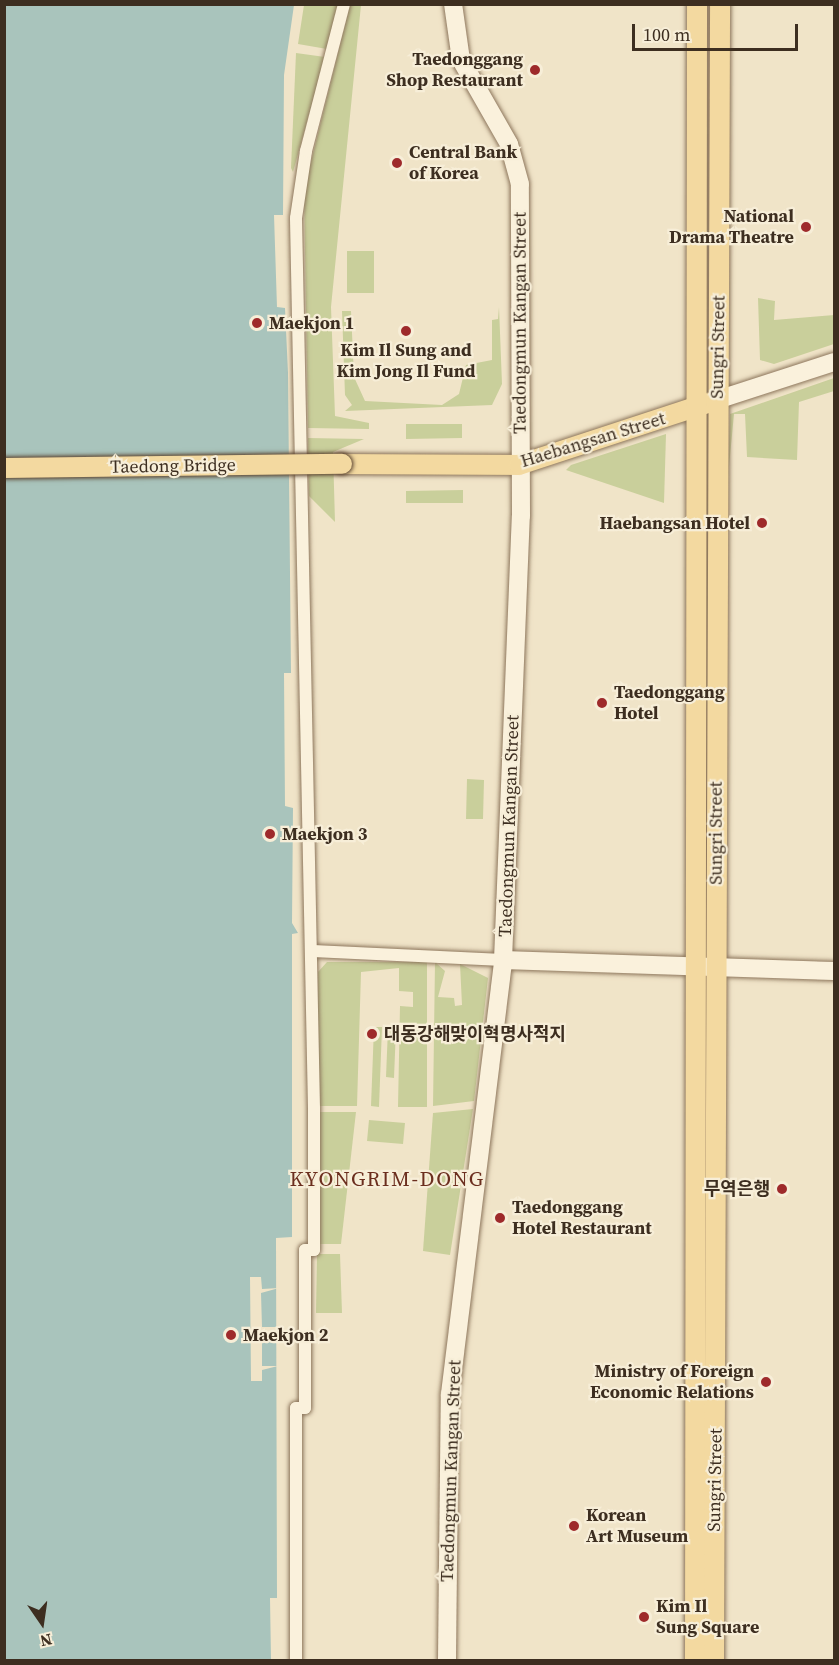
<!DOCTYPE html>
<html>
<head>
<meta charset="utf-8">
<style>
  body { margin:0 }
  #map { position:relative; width:839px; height:1665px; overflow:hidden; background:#f0e4c8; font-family:"Source Serif 4","Noto Sans KR",serif }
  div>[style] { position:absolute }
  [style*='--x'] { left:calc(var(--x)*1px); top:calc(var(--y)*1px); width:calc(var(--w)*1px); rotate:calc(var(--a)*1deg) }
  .green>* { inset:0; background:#c9cf9b }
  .water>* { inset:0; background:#a9c4bc }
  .pier>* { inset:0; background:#f0e4c8 }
  .roads { filter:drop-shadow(0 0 2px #8d765c) drop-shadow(0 0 2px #8d765c) }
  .street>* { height:12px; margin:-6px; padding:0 6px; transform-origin:6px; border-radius:6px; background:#faf1dc }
  .secondary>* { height:18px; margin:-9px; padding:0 9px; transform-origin:9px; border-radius:9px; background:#faf1dc }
  .primary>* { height:20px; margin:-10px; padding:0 10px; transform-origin:10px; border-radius:10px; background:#f3d9a0 }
  .bridges { filter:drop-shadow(0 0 2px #5b4430) drop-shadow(0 0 2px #5b4430) }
  .primary-bridge>* { height:20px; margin:-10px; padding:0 10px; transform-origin:10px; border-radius:10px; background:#f3d9a0 }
  .dots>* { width:16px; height:16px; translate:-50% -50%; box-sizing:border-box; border:3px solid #f7eed8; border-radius:50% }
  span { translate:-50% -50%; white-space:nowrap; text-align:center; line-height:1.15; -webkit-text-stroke:4.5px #f7eed8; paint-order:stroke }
  .poi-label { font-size:18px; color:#3d2e20; font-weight:700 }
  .right { translate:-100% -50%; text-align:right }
  .left { translate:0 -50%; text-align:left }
  .street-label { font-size:18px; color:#3d2e20 }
  .quarter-label { font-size:21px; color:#6b2e1e; letter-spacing:1.5px }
  .frame { position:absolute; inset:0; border:6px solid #3d2e20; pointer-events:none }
  .north { position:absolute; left:12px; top:1593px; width:60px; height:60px; -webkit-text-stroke:4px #f7eed8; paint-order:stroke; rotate:167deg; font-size:16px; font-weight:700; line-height:24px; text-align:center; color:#3d2e20 }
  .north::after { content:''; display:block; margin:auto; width:21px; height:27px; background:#3d2e20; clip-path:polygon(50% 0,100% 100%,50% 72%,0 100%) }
  .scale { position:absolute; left:632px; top:24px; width:166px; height:27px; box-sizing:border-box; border:3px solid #3d2e20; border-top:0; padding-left:8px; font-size:18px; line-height:21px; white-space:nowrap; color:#3d2e20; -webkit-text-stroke:4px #f7eed8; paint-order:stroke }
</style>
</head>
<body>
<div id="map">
  <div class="green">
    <i style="clip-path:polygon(304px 5px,338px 5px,327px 49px,298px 44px)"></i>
    <i style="clip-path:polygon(350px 5px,361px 5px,331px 307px,335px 416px,369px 423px,369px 429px,308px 428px,304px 190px)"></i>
    <i style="clip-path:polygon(296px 53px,325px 57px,293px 172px,291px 168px)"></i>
    <i style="clip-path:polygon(347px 251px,374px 251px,374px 293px,347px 293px)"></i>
    <i style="clip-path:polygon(758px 298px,775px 301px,774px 320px,834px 315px,834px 344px,774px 364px,760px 360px)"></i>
    <i style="clip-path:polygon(499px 307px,502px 384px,492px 405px,345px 411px,352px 405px,345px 395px,342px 311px,351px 311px,354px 377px,365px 401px,442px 405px,459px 394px,466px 365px,492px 360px,492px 320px,498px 319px)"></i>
    <i style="clip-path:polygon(834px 378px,834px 391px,799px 402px,797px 460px,747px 457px,745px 414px,734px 414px,728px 477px,730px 414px)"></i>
    <i style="clip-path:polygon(406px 424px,462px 424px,462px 438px,406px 439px)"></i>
    <i style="clip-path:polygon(666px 434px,664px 503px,566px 470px,571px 465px)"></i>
    <i style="clip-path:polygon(308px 438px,364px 439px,333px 452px,335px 522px,309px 496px)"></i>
    <i style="clip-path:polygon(463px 490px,463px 503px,406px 503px,406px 491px)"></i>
    <i style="clip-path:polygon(467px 779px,484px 780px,483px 819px,466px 819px)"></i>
    <i style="clip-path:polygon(327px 962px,427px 962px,427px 1107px,398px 1107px,400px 1006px,413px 1007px,413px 992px,399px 991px,399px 968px,361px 972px,357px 1106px,317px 1106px,318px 972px)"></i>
    <i style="clip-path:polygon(435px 962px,445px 971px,438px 997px,454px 998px,455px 1006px,462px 1005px,460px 964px,488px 978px,474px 1101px,433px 1106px)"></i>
    <i style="clip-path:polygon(374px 1027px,382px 1027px,379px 1107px,371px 1106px)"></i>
    <i style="clip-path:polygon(388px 1028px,396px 1028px,394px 1078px,386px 1077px)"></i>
    <i style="clip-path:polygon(473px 1109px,450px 1255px,423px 1251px,433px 1113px)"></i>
    <i style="clip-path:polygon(317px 1112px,356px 1112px,341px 1244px,317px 1244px)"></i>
    <i style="clip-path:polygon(369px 1120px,405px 1123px,403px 1144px,367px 1141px)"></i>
    <i style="clip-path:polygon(317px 1254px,340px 1254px,342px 1313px,316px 1313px)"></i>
  </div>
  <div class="water">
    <i style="clip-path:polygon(5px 5px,294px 5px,284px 75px,283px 215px,274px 215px,277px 307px,285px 308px,288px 373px,291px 673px,284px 673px,285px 806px,293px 808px,292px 923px,298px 933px,292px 934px,292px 1237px,276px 1238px,277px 1598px,270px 1598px,271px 1660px,5px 1660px)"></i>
  </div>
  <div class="pier">
    <i style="clip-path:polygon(250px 1277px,261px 1277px,262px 1289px,279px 1288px,261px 1293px,262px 1327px,278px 1327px,279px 1333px,262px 1333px,262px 1366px,278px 1366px,262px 1370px,262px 1381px,251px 1381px)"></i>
  </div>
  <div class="roads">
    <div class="street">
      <i style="--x:313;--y:951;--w:190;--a:2.7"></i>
      <i style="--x:296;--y:1660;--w:252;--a:-90"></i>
      <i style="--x:296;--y:1408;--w:9;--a:0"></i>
      <i style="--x:305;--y:1408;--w:158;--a:-90"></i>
      <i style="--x:305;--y:1250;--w:9;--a:0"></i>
      <i style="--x:314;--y:1250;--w:142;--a:-90"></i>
      <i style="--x:314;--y:1108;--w:890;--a:-91.16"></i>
      <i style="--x:296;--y:218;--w:68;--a:-81.5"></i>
      <i style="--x:306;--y:151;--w:152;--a:-75.5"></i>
    </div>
    <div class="secondary">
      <i style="--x:717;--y:400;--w:123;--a:-18"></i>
      <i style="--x:503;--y:960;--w:331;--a:1.9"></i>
      <i style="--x:447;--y:1660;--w:266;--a:-89.4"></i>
      <i style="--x:450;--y:1394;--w:437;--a:-83"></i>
      <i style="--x:503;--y:960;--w:444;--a:-87.7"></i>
      <i style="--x:521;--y:516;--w:332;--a:-90.2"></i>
      <i style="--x:520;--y:184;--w:41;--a:-105.4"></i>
      <i style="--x:509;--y:144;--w:97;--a:-119.7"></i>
      <i style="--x:461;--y:60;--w:57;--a:-98.1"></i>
    </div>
    <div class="primary">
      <i style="--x:342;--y:464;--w:177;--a:0.3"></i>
      <i style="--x:519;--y:465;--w:199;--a:-18.2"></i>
      <i style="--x:695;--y:1660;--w:1656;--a:-89.93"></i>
      <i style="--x:714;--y:1660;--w:1656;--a:-89.79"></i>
    </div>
  </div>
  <div class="bridges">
    <div class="primary-bridge">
      <i style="--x:4;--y:468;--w:338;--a:-0.7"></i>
    </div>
  </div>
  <div class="dots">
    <i style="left:535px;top:70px;background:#9e2a2b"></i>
    <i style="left:397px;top:163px;background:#9e2a2b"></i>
    <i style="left:806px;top:227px;background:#9e2a2b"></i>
    <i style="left:257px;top:323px;background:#9e2a2b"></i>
    <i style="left:406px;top:331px;background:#9e2a2b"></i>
    <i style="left:762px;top:523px;background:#9e2a2b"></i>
    <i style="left:602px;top:703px;background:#9e2a2b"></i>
    <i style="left:270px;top:834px;background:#9e2a2b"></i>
    <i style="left:372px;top:1034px;background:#9e2a2b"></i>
    <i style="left:782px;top:1189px;background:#9e2a2b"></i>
    <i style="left:500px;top:1218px;background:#9e2a2b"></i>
    <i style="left:231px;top:1335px;background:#9e2a2b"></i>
    <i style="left:766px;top:1382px;background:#9e2a2b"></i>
    <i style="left:574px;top:1526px;background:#9e2a2b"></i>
    <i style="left:644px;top:1617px;background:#9e2a2b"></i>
  </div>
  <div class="poi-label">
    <span class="right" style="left:523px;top:70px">Taedonggang<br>Shop Restaurant</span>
    <span class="left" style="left:409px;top:163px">Central Bank<br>of Korea</span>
    <span class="right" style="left:794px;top:227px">National<br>Drama Theatre</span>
    <span class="left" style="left:269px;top:323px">Maekjon 1</span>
    <span style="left:406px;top:361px">Kim Il Sung and<br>Kim Jong Il Fund</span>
    <span class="right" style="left:750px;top:523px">Haebangsan Hotel</span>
    <span class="left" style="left:614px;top:703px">Taedonggang<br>Hotel</span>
    <span class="left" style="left:282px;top:834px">Maekjon 3</span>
    <span class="left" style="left:384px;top:1034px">대동강해맞이혁명사적지</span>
    <span class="right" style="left:770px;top:1189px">무역은행</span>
    <span class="left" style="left:512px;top:1218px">Taedonggang<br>Hotel Restaurant</span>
    <span class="left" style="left:243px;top:1335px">Maekjon 2</span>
    <span class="right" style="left:754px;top:1382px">Ministry of Foreign<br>Economic Relations</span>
    <span class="left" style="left:586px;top:1526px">Korean<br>Art Museum</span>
    <span class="left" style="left:656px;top:1617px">Kim Il<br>Sung Square</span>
  </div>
  <div class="street-label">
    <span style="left:520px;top:323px;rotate:-90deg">Taedongmun Kangan Street</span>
    <span style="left:718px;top:347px;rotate:-89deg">Sungri Street</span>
    <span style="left:593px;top:440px;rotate:-17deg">Haebangsan Street</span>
    <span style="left:173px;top:466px;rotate:-1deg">Taedong Bridge</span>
    <span style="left:509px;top:826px;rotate:-88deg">Taedongmun Kangan Street</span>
    <span style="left:716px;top:833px;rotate:-90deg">Sungri Street</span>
    <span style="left:451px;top:1471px;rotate:-88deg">Taedongmun Kangan Street</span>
    <span style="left:715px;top:1480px;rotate:-89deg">Sungri Street</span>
  </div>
  <div class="quarter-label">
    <span style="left:387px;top:1179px">KYONGRIM-DONG</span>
  </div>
  <div class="frame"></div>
  <div class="north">N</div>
  <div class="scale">100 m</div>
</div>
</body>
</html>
